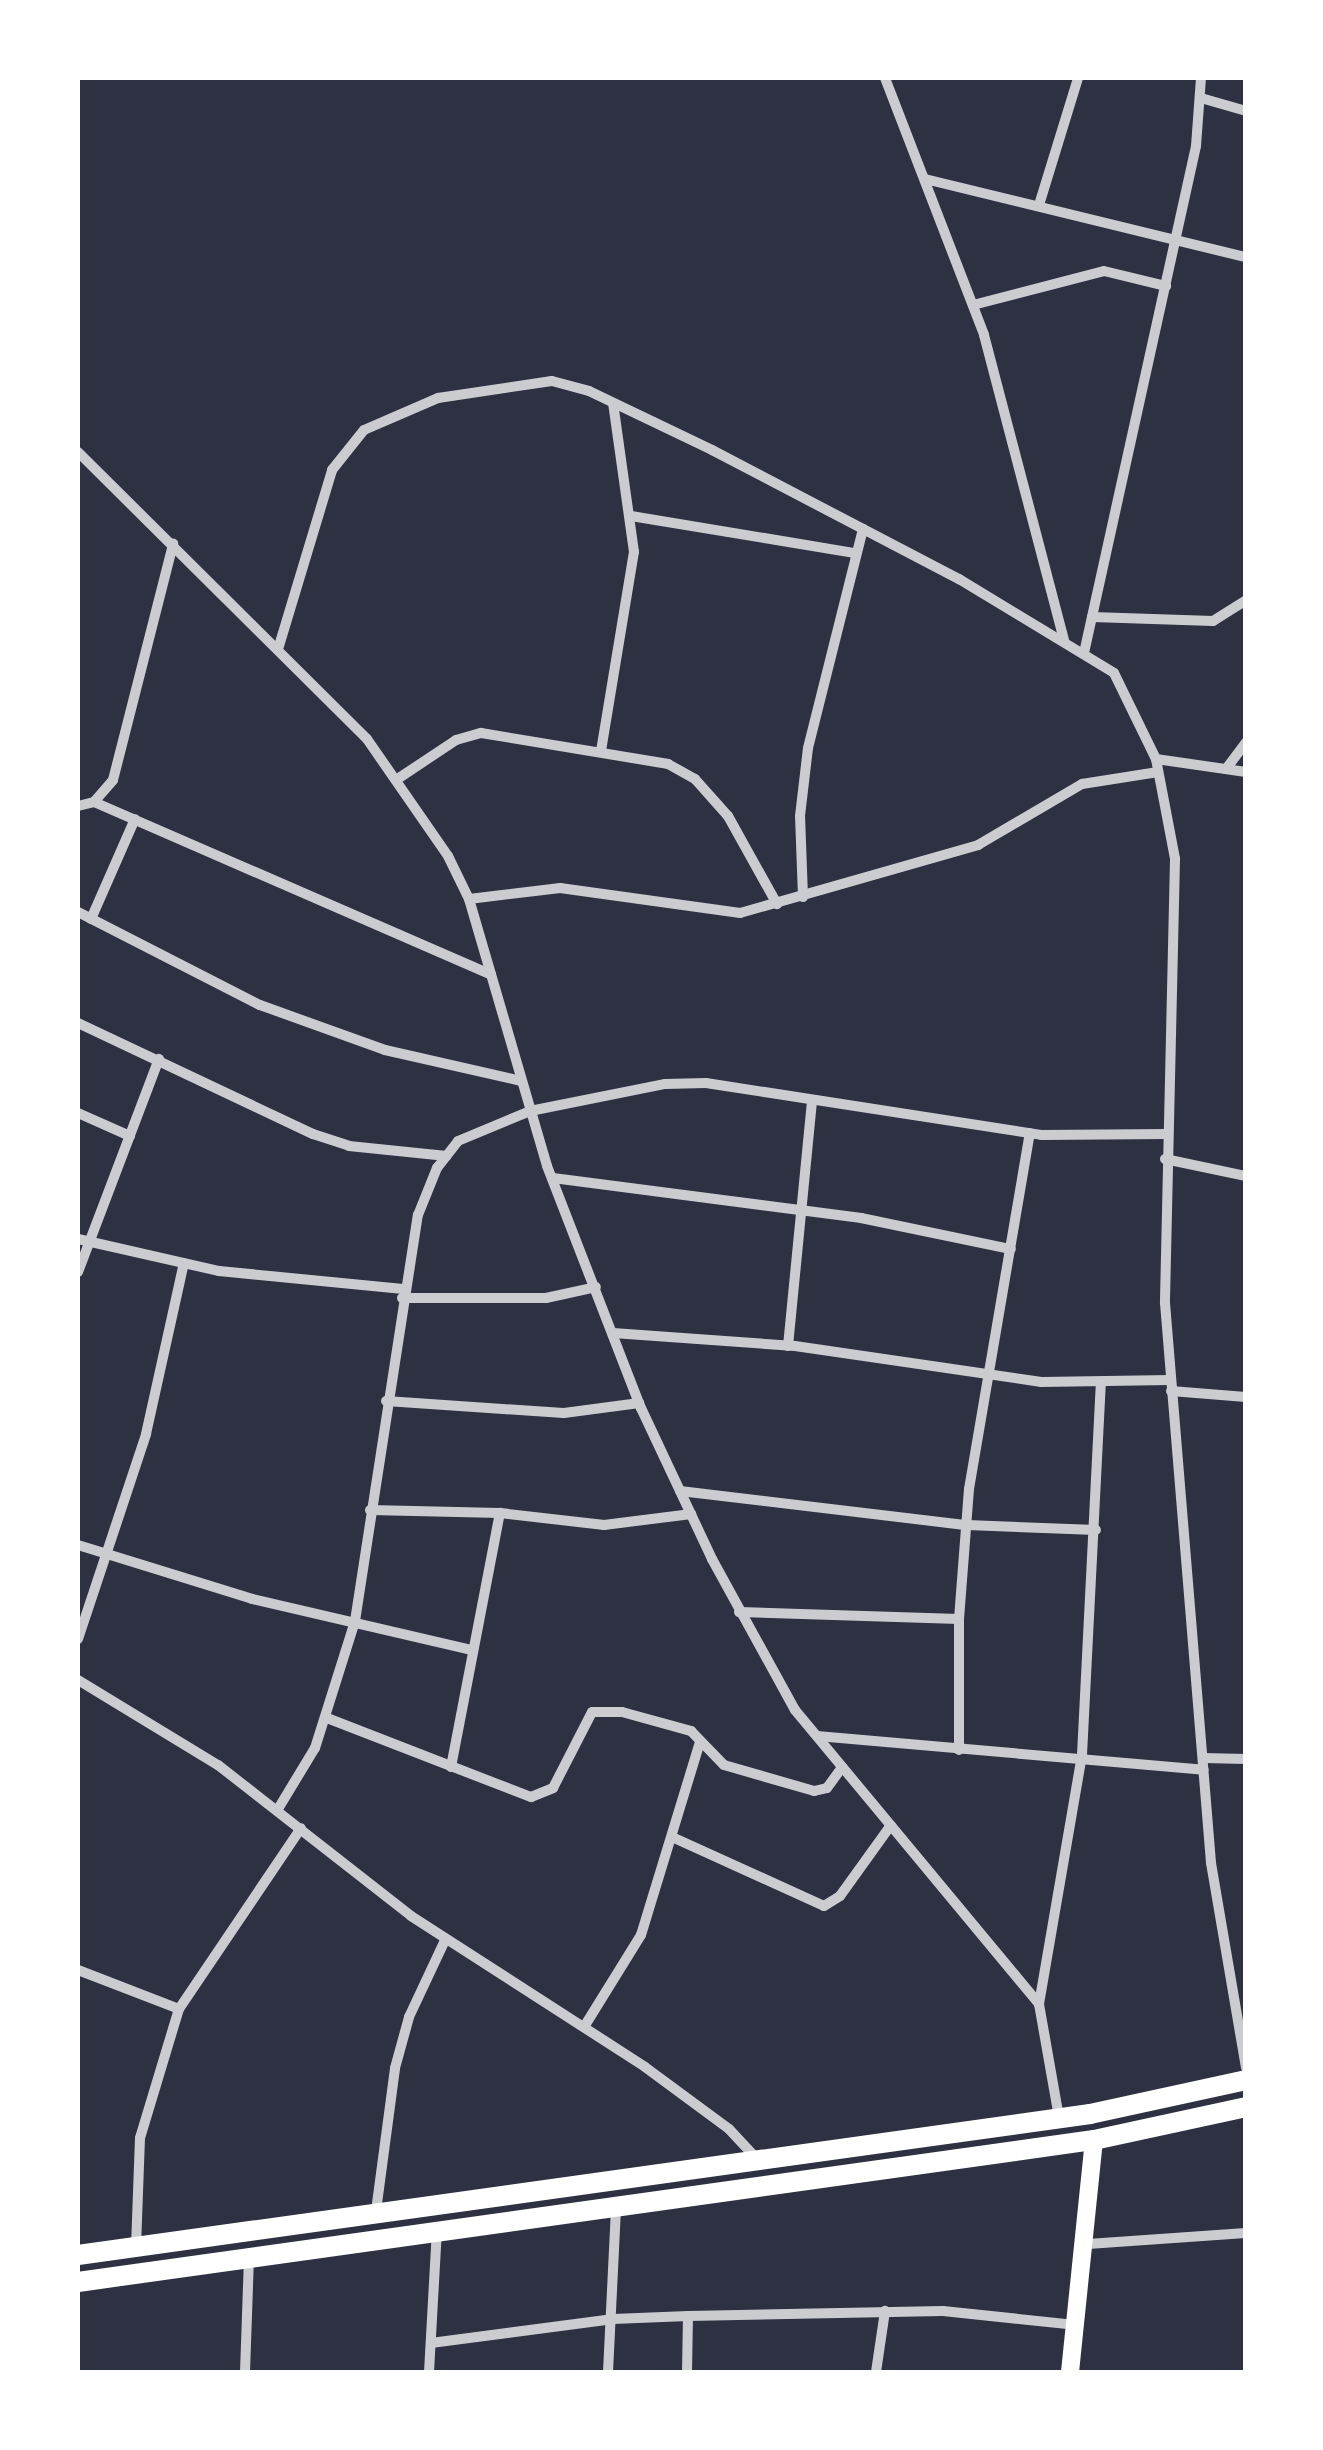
<!DOCTYPE html>
<html>
<head>
<meta charset="utf-8">
<style>
  body { margin:0 }
  #map { position:relative; width:1323px; height:2450px; overflow:hidden; background:#2d3142; font-family:"Times New Roman",serif }
  div>[style] { position:absolute }
  [style*='--x'] { left:calc(var(--x)*1px); top:calc(var(--y)*1px); width:calc(var(--w)*1px); rotate:calc(var(--a)*1deg) }
  .minor>* { height:10px; margin:-5px; padding:0 5px; transform-origin:5px; border-radius:5px; background:#caccd0 }
  .secondary>* { height:18px; margin:-9px; padding:0 9px; transform-origin:9px; border-radius:9px; background:#fff }
  .trunk>* { height:20px; margin:-10px; padding:0 10px; transform-origin:10px; border-radius:10px; background:#fff }
  span { translate:-50% -50%; white-space:nowrap; text-align:center; line-height:1.15; -webkit-text-stroke:8px #fff; paint-order:stroke }
  .frame { position:absolute; inset:0; border:80px solid #fff; pointer-events:none }
</style>
</head>
<body>
<div id="map">
  <div class="minor">
    <i style="--x:885;--y:78;--w:275;--a:68.9"></i>
    <i style="--x:984;--y:335;--w:315;--a:75.3"></i>
    <i style="--x:1201;--y:98;--w:47;--a:16.1"></i>
    <i style="--x:925;--y:179;--w:330;--a:13.7"></i>
    <i style="--x:1039;--y:205;--w:133;--a:-72.9"></i>
    <i style="--x:973;--y:305;--w:135;--a:-14.5"></i>
    <i style="--x:1104;--y:271;--w:64;--a:13.6"></i>
    <i style="--x:78;--y:452;--w:407;--a:44.8"></i>
    <i style="--x:367;--y:739;--w:142;--a:55.3"></i>
    <i style="--x:448;--y:856;--w:48;--a:64"></i>
    <i style="--x:469;--y:899;--w:278;--a:73.7"></i>
    <i style="--x:547;--y:1166;--w:260;--a:68.8"></i>
    <i style="--x:641;--y:1408;--w:167;--a:64.8"></i>
    <i style="--x:712;--y:1559;--w:172;--a:61.2"></i>
    <i style="--x:795;--y:1710;--w:382;--a:50.3"></i>
    <i style="--x:1039;--y:2004;--w:115;--a:80"></i>
    <i style="--x:631;--y:516;--w:227;--a:9.4"></i>
    <i style="--x:1092;--y:617;--w:121;--a:1.9"></i>
    <i style="--x:1213;--y:621;--w:39;--a:-32"></i>
    <i style="--x:279;--y:646;--w:184;--a:-73.2"></i>
    <i style="--x:332;--y:470;--w:51;--a:-51.3"></i>
    <i style="--x:364;--y:430;--w:81;--a:-23.4"></i>
    <i style="--x:438;--y:398;--w:115;--a:-8.5"></i>
    <i style="--x:552;--y:381;--w:38;--a:15"></i>
    <i style="--x:589;--y:391;--w:136;--a:25.6"></i>
    <i style="--x:712;--y:450;--w:279;--a:27.6"></i>
    <i style="--x:959;--y:579;--w:181;--a:31.2"></i>
    <i style="--x:1114;--y:673;--w:96;--a:64"></i>
    <i style="--x:1156;--y:759;--w:102;--a:79.2"></i>
    <i style="--x:1175;--y:859;--w:444;--a:91.3"></i>
    <i style="--x:1165;--y:1303;--w:562;--a:85.3"></i>
    <i style="--x:1211;--y:1863;--w:208;--a:80.3"></i>
    <i style="--x:1084;--y:653;--w:519;--a:-77.54"></i>
    <i style="--x:1196;--y:146;--w:68;--a:-85.8"></i>
    <i style="--x:601;--y:751;--w:202;--a:-80.6"></i>
    <i style="--x:634;--y:552;--w:150;--a:-98"></i>
    <i style="--x:1156;--y:759;--w:91;--a:8.2"></i>
    <i style="--x:1226;--y:769;--w:34;--a:-53"></i>
    <i style="--x:396;--y:780;--w:72;--a:-33.7"></i>
    <i style="--x:456;--y:740;--w:26;--a:-16"></i>
    <i style="--x:481;--y:733;--w:190;--a:9.4"></i>
    <i style="--x:668;--y:764;--w:31;--a:29"></i>
    <i style="--x:695;--y:779;--w:50;--a:48.3"></i>
    <i style="--x:728;--y:816;--w:101;--a:60.9"></i>
    <i style="--x:94;--y:802;--w:433;--a:23.5"></i>
    <i style="--x:78;--y:806;--w:16;--a:-14"></i>
    <i style="--x:94;--y:802;--w:29;--a:-49"></i>
    <i style="--x:113;--y:780;--w:244;--a:-75.7"></i>
    <i style="--x:803;--y:897;--w:81;--a:-92.1"></i>
    <i style="--x:800;--y:816;--w:68;--a:-83.3"></i>
    <i style="--x:808;--y:748;--w:226;--a:-75.9"></i>
    <i style="--x:469;--y:899;--w:92;--a:-6.9"></i>
    <i style="--x:560;--y:888;--w:182;--a:7.9"></i>
    <i style="--x:740;--y:913;--w:248;--a:-15.9"></i>
    <i style="--x:978;--y:845;--w:121;--a:-30.4"></i>
    <i style="--x:1082;--y:784;--w:77;--a:-9"></i>
    <i style="--x:78;--y:912;--w:204;--a:27.1"></i>
    <i style="--x:260;--y:1005;--w:133;--a:19.8"></i>
    <i style="--x:385;--y:1050;--w:140;--a:12.8"></i>
    <i style="--x:91;--y:919;--w:109;--a:-66.3"></i>
    <i style="--x:78;--y:1023;--w:260;--a:25.3"></i>
    <i style="--x:313;--y:1134;--w:38;--a:18"></i>
    <i style="--x:349;--y:1146;--w:98;--a:5.9"></i>
    <i style="--x:78;--y:1113;--w:57;--a:23.9"></i>
    <i style="--x:1165;--y:1159;--w:83;--a:11.9"></i>
    <i style="--x:553;--y:1178;--w:311;--a:7.4"></i>
    <i style="--x:861;--y:1218;--w:153;--a:11.7"></i>
    <i style="--x:78;--y:1239;--w:145;--a:12.8"></i>
    <i style="--x:219;--y:1271;--w:185;--a:5.6"></i>
    <i style="--x:78;--y:1272;--w:228;--a:-69.2"></i>
    <i style="--x:402;--y:1298;--w:144;--a:0"></i>
    <i style="--x:546;--y:1298;--w:51;--a:-12.4"></i>
    <i style="--x:613;--y:1333;--w:182;--a:4.1"></i>
    <i style="--x:795;--y:1346;--w:249;--a:8.3"></i>
    <i style="--x:1041;--y:1382;--w:129;--a:-0.9"></i>
    <i style="--x:788;--y:1346;--w:246;--a:-84.4"></i>
    <i style="--x:1171;--y:1391;--w:75;--a:4.6"></i>
    <i style="--x:386;--y:1401;--w:178;--a:3.9"></i>
    <i style="--x:564;--y:1413;--w:76;--a:-7.6"></i>
    <i style="--x:680;--y:1491;--w:289;--a:6.8"></i>
    <i style="--x:967;--y:1525;--w:129;--a:2.2"></i>
    <i style="--x:370;--y:1510;--w:130;--a:1.3"></i>
    <i style="--x:500;--y:1513;--w:105;--a:6.6"></i>
    <i style="--x:604;--y:1525;--w:88;--a:-7.2"></i>
    <i style="--x:78;--y:1545;--w:182;--a:17.2"></i>
    <i style="--x:252;--y:1599;--w:226;--a:13.1"></i>
    <i style="--x:739;--y:1612;--w:220;--a:1.8"></i>
    <i style="--x:78;--y:1639;--w:216;--a:-71.6"></i>
    <i style="--x:146;--y:1434;--w:175;--a:-77.5"></i>
    <i style="--x:78;--y:1680;--w:164;--a:31.3"></i>
    <i style="--x:218;--y:1765;--w:245;--a:38"></i>
    <i style="--x:411;--y:1916;--w:278;--a:32.8"></i>
    <i style="--x:645;--y:2067;--w:104;--a:36.4"></i>
    <i style="--x:729;--y:2129;--w:40;--a:47"></i>
    <i style="--x:327;--y:1718;--w:219;--a:21.2"></i>
    <i style="--x:531;--y:1797;--w:24;--a:-22"></i>
    <i style="--x:553;--y:1788;--w:85;--a:-62.8"></i>
    <i style="--x:592;--y:1712;--w:30;--a:0"></i>
    <i style="--x:622;--y:1712;--w:72;--a:15.4"></i>
    <i style="--x:691;--y:1731;--w:47;--a:45.9"></i>
    <i style="--x:724;--y:1765;--w:94;--a:16.1"></i>
    <i style="--x:814;--y:1791;--w:13;--a:-13"></i>
    <i style="--x:827;--y:1788;--w:26;--a:-54"></i>
    <i style="--x:817;--y:1736;--w:388;--a:5"></i>
    <i style="--x:959;--y:1750;--w:131;--a:-90"></i>
    <i style="--x:959;--y:1619;--w:130;--a:-85.6"></i>
    <i style="--x:969;--y:1489;--w:361;--a:-80.3"></i>
    <i style="--x:1203;--y:1758;--w:43;--a:1.3"></i>
    <i style="--x:451;--y:1767;--w:259;--a:-79.1"></i>
    <i style="--x:278;--y:1809;--w:71;--a:-58.8"></i>
    <i style="--x:315;--y:1748;--w:133;--a:-72.5"></i>
    <i style="--x:355;--y:1621;--w:411;--a:-81.2"></i>
    <i style="--x:418;--y:1215;--w:51;--a:-68"></i>
    <i style="--x:437;--y:1168;--w:34;--a:-52"></i>
    <i style="--x:458;--y:1141;--w:78;--a:-22.6"></i>
    <i style="--x:530;--y:1111;--w:138;--a:-11.3"></i>
    <i style="--x:665;--y:1084;--w:41;--a:-1.4"></i>
    <i style="--x:706;--y:1083;--w:339;--a:8.8"></i>
    <i style="--x:1041;--y:1135;--w:127;--a:-0.5"></i>
    <i style="--x:672;--y:1837;--w:167;--a:24.4"></i>
    <i style="--x:824;--y:1906;--w:19;--a:-32"></i>
    <i style="--x:840;--y:1896;--w:87;--a:-54.3"></i>
    <i style="--x:78;--y:1970;--w:108;--a:21.1"></i>
    <i style="--x:1039;--y:2004;--w:253;--a:-80.2"></i>
    <i style="--x:1082;--y:1755;--w:373;--a:-87.1"></i>
    <i style="--x:584;--y:2027;--w:108;--a:-58.2"></i>
    <i style="--x:641;--y:1935;--w:202;--a:-73"></i>
    <i style="--x:376;--y:2211;--w:144;--a:-82.4"></i>
    <i style="--x:395;--y:2068;--w:53;--a:-74.6"></i>
    <i style="--x:409;--y:2017;--w:85;--a:-64.9"></i>
    <i style="--x:1088;--y:2244;--w:158;--a:-4"></i>
    <i style="--x:136;--y:2247;--w:109;--a:-87.9"></i>
    <i style="--x:140;--y:2138;--w:135;--a:-73.2"></i>
    <i style="--x:179;--y:2009;--w:218;--a:-56"></i>
    <i style="--x:431;--y:2343;--w:184;--a:-7.5"></i>
    <i style="--x:613;--y:2319;--w:75;--a:-2.3"></i>
    <i style="--x:688;--y:2316;--w:255;--a:-1.1"></i>
    <i style="--x:943;--y:2311;--w:135;--a:6"></i>
    <i style="--x:245;--y:2372;--w:113;--a:-88"></i>
    <i style="--x:429;--y:2372;--w:141;--a:-86.8"></i>
    <i style="--x:608;--y:2372;--w:166;--a:-87.2"></i>
    <i style="--x:687;--y:2372;--w:56;--a:-89"></i>
    <i style="--x:876;--y:2372;--w:62;--a:-81.6"></i>
  </div>
  <div class="secondary">
    <i style="--x:1070;--y:2372;--w:233;--a:-84.1"></i>
  </div>
  <div class="trunk">
    <i style="--x:78;--y:2255;--w:1022;--a:-7.93"></i>
    <i style="--x:1090;--y:2114;--w:160;--a:-12.3"></i>
    <i style="--x:78;--y:2282;--w:1026;--a:-7.96"></i>
    <i style="--x:1094;--y:2140;--w:156;--a:-12.2"></i>
  </div>
  <div class="frame"></div>
</div>
</body>
</html>
